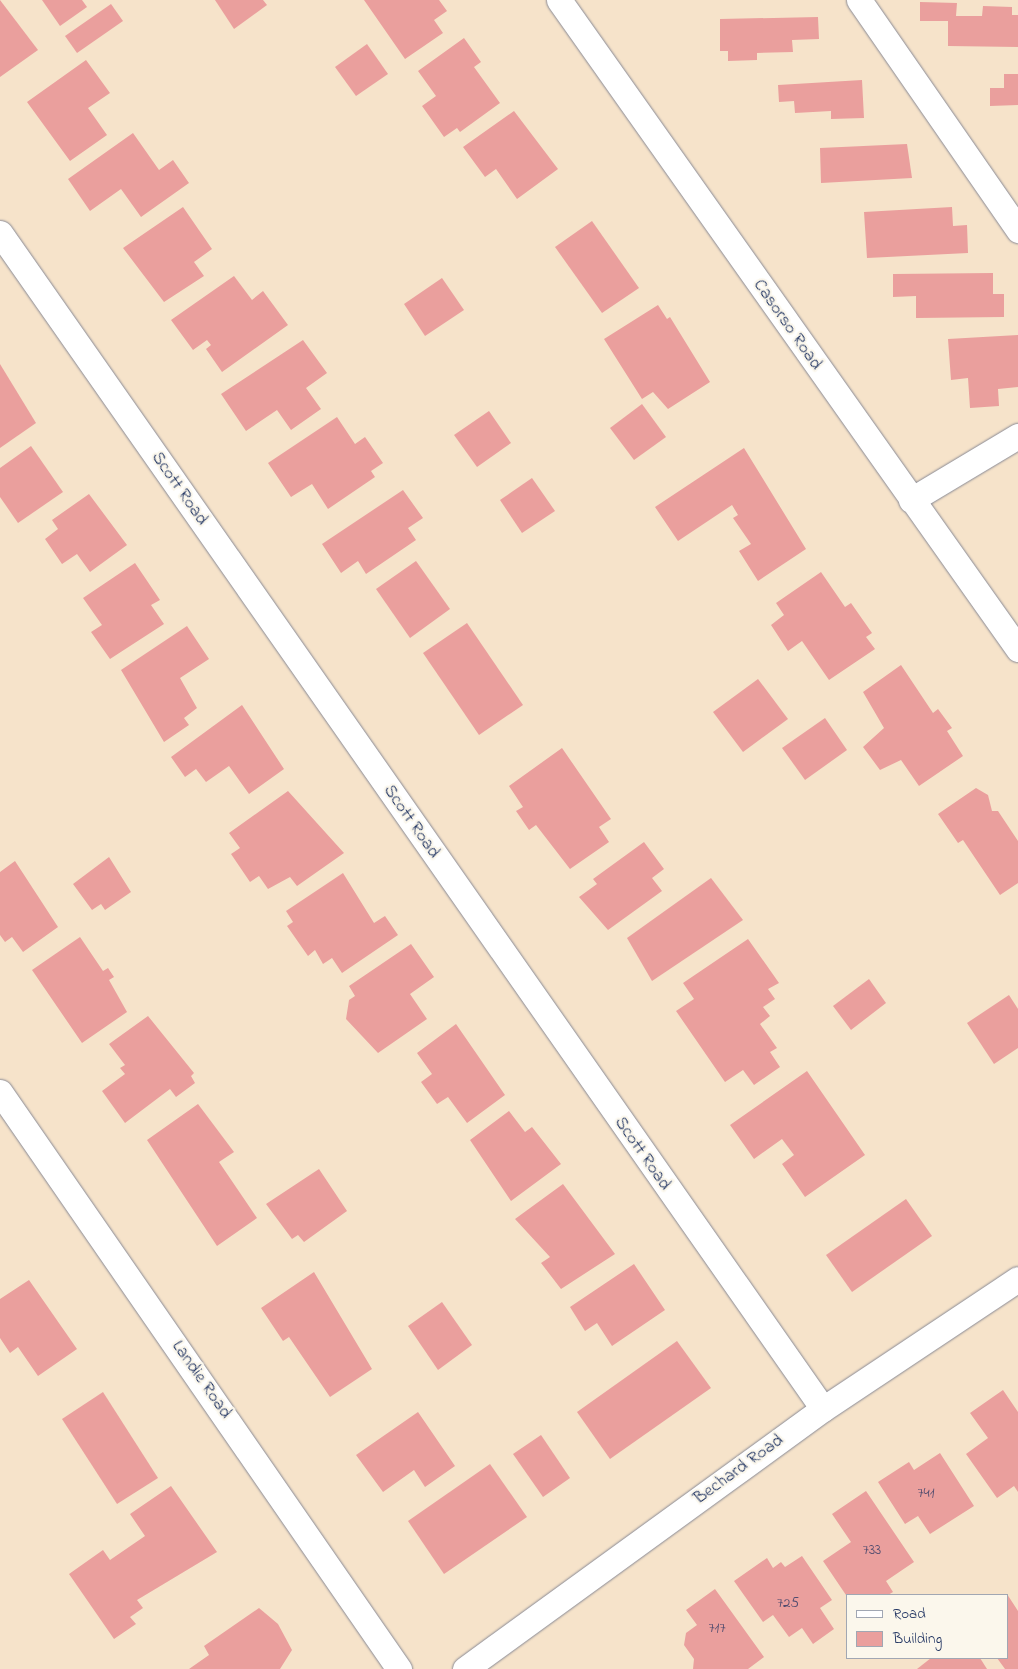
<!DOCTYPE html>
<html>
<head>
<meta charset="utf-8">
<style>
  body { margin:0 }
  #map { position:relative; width:1018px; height:1669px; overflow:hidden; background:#f6e3ca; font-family:"Indie Flower",sans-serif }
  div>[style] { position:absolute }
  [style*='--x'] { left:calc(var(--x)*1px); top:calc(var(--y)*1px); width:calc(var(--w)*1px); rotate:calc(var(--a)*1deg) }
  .building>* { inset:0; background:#ea9f9d }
  .roads { filter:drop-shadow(0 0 1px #888994) drop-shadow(0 0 1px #888994) }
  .minor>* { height:25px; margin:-12.5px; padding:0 12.5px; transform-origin:12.5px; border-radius:12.5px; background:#fff }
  span { translate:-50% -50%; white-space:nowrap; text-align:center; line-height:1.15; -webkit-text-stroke:4.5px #fbf7ec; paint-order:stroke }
  .number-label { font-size:15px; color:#4f4b6e }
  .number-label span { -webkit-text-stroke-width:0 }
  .street-label { font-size:18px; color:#1b2f5e }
  .legend { position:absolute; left:846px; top:1594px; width:162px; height:65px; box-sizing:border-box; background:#fbf7ec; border:1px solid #a1a7b3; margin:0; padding:6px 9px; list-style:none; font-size:15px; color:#1b2f5e }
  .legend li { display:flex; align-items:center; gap:10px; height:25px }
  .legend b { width:25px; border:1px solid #a1a7b3 }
</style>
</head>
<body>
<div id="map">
  <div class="building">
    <i style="clip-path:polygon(0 0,38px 50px,0 77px)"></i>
    <i style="clip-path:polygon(42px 0,82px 0,87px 7px,60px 26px)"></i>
    <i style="clip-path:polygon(215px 0,263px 0,267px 5px,234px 29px)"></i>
    <i style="clip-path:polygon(364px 0,439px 0,447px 11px,434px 20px,443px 33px,405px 59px)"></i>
    <i style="clip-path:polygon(920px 2px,957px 3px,956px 16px,982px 16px,983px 6px,1012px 7px,1012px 15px,1018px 15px,1018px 47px,948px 46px,948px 21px,920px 21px)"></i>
    <i style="clip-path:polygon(111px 4px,123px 21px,77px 53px,65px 36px)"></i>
    <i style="clip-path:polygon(818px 17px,819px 39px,792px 40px,793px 52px,757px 53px,757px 60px,728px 61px,728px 51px,720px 51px,720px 19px)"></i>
    <i style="clip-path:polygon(464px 38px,481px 62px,474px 67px,500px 103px,460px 132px,457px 128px,444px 137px,422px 106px,436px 96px,418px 71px)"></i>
    <i style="clip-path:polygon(367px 44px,388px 74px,356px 96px,335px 67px)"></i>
    <i style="clip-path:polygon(86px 60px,110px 93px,88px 108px,107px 135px,70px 161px,27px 102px)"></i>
    <i style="clip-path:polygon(1004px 74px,1018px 74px,1018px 105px,990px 106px,990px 88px,1004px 88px)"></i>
    <i style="clip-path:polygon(862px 80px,864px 118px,831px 119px,831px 111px,795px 113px,794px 101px,779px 102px,778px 85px)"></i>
    <i style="clip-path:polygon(514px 111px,558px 169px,517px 199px,496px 169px,485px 177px,463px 147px)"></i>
    <i style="clip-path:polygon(133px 133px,159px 170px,173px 160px,189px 183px,141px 217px,121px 189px,90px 211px,68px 179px)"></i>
    <i style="clip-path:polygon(907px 144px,912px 178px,821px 183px,820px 148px)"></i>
    <i style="clip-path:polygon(183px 207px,212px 249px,194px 262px,204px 276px,164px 302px,123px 248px)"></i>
    <i style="clip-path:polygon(952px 207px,953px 226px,967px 225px,968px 253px,867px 258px,864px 212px)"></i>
    <i style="clip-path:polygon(592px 221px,639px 288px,602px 313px,555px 247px)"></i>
    <i style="clip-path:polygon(993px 273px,993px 294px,1004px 294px,1004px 317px,916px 318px,916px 296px,893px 297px,893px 274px)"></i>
    <i style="clip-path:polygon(234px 276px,252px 300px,263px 291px,288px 325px,222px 372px,206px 349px,211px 345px,207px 340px,193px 350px,171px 320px)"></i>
    <i style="clip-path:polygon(442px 278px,464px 310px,425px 336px,404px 304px)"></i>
    <i style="clip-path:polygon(658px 305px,667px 319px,670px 317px,710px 382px,668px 409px,653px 392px,642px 399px,604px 339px)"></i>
    <i style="clip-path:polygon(1018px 335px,1018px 387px,998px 389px,999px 406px,970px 408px,968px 378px,951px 380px,948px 339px)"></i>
    <i style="clip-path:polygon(303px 340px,327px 373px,306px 388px,321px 409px,291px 430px,277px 410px,246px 431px,221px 394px)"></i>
    <i style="clip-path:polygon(0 364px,36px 423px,0 448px)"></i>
    <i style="clip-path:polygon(642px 404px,666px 437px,634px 460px,610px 428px)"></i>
    <i style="clip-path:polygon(489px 411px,511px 443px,477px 467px,454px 435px)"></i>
    <i style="clip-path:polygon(337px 417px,355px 444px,365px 437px,383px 463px,371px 471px,375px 477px,328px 509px,312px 484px,291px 497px,268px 463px)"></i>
    <i style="clip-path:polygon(31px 446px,63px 492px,18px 523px,0 497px,0 468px)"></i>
    <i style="clip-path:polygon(744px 448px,806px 549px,758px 581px,739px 551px,751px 544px,733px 518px,738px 515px,732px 505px,678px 541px,655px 507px)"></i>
    <i style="clip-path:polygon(532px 478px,555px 511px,522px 533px,500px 500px)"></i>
    <i style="clip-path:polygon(403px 490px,423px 518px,408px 528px,416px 540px,366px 574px,358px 561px,341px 573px,322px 544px)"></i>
    <i style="clip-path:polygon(89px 494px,127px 545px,90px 572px,77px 554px,62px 564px,45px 539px,58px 529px,52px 520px)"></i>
    <i style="clip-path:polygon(416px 561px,450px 609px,410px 638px,376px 589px)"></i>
    <i style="clip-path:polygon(135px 563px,160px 600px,151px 605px,164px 624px,110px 659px,91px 632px,102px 625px,83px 598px)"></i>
    <i style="clip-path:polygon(821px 572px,845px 607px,851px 603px,872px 633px,866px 637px,875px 649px,829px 680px,802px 641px,788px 651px,771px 625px,784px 615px,776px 603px)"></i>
    <i style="clip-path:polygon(467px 623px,523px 705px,479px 735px,423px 653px)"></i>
    <i style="clip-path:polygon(187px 626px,209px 659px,180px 678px,197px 708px,184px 718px,189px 725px,164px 742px,121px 670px)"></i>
    <i style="clip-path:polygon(901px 665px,933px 713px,938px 709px,952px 728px,947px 731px,963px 756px,919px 786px,901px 760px,880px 770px,863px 747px,884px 728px,863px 692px)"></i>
    <i style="clip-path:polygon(758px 679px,788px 719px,743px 752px,713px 712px)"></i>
    <i style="clip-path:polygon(242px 705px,284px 769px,249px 794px,229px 766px,206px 782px,196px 769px,185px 777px,171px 757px)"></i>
    <i style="clip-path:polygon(825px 718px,847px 750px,805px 780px,782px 748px)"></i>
    <i style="clip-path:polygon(562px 748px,611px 819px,599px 827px,609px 842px,570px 869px,536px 825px,529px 830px,516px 811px,523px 807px,509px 786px)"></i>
    <i style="clip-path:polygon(976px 788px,988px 795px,992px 811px,998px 811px,1018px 841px,1018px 883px,1000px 895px,963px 840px,958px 843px,938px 814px)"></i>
    <i style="clip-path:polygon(288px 791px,344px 853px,297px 886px,290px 877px,268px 889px,259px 876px,250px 882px,231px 854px,240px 848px,229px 833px)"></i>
    <i style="clip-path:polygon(644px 842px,664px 869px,652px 878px,662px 891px,608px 930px,579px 897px,597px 884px,593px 879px)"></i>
    <i style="clip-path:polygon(109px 857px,131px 892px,105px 910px,101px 904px,92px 910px,73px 884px)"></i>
    <i style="clip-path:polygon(15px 861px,58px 927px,23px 952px,12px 937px,5px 942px,0 935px,0 872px)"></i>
    <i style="clip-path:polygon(343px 873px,374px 923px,385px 916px,398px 935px,342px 973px,332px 958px,323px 964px,315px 950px,308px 956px,287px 926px,293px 922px,286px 911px)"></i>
    <i style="clip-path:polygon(711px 878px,743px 920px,652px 981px,627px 938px)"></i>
    <i style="clip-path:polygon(80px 937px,103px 971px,108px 968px,114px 977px,109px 980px,127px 1012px,82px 1043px,32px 970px)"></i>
    <i style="clip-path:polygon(748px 939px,779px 983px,768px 989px,775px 999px,763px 1007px,770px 1016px,760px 1024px,777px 1048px,770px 1052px,780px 1067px,754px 1085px,743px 1070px,725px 1082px,676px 1011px,694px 999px,683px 983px)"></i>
    <i style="clip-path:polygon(411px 944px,434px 977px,410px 994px,427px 1019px,378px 1053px,346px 1019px,349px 1000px,355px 996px,349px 986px)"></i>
    <i style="clip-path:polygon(869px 979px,886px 1003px,851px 1030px,833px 1006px)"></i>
    <i style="clip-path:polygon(1009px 995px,1018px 1009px,1018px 1048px,994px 1064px,967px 1023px)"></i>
    <i style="clip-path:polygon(148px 1016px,194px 1073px,191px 1076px,195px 1083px,176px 1097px,170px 1089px,125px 1123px,102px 1091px,125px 1074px,120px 1068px,125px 1065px,109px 1044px)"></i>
    <i style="clip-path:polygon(456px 1024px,505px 1095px,467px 1123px,448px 1097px,437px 1104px,421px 1082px,432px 1074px,417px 1053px)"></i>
    <i style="clip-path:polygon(807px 1071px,865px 1155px,805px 1197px,782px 1164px,794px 1155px,782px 1139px,754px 1159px,730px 1125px)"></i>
    <i style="clip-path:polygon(198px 1104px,234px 1152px,219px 1162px,257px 1218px,217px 1246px,147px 1140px)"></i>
    <i style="clip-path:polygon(509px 1111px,525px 1132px,532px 1127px,561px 1164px,511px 1201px,470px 1140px)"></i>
    <i style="clip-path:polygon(319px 1169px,347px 1211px,304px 1242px,298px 1235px,292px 1239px,266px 1204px)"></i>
    <i style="clip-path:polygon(563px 1184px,615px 1254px,561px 1289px,541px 1263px,550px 1257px,515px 1219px)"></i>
    <i style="clip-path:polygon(906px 1199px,932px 1236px,852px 1292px,826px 1255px)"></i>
    <i style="clip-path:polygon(634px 1264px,665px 1310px,612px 1346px,597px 1323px,585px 1331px,570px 1307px)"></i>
    <i style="clip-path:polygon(314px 1272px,372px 1369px,330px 1397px,289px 1337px,283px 1341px,261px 1308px)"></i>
    <i style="clip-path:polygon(29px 1280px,77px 1349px,38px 1376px,18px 1347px,10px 1353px,0 1338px,0 1299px)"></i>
    <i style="clip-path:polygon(442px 1302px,472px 1345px,438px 1370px,408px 1326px)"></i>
    <i style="clip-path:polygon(677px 1341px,711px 1388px,610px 1459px,577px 1412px)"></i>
    <i style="clip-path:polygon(1003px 1390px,1018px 1412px,1018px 1492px,1014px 1486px,997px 1498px,966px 1454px,988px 1438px,970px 1413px)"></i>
    <i style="clip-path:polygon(103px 1392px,158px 1478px,117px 1504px,62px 1419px)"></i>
    <i style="clip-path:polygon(418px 1412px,455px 1466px,425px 1487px,414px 1470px,383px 1492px,356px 1455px)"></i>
    <i style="clip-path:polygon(541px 1435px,570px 1478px,543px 1497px,513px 1454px)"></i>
    <i style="clip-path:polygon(940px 1453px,974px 1506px,930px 1534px,918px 1516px,905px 1524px,878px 1482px,909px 1462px,914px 1470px)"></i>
    <i style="clip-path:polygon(490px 1464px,527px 1517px,444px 1574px,408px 1521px)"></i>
    <i style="clip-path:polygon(171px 1486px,217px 1552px,137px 1600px,143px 1608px,130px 1617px,136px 1624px,114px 1639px,69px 1574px,103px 1550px,110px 1560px,145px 1536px,130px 1514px)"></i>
    <i style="clip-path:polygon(866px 1491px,914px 1562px,886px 1581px,893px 1592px,888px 1595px,846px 1595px,823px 1561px,851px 1542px,832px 1514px)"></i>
    <i style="clip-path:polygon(802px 1556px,832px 1600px,820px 1608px,834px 1629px,813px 1644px,802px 1628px,789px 1637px,773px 1615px,763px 1622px,734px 1581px,767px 1558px,773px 1568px,781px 1562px,785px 1567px)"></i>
    <i style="clip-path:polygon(715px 1589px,764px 1657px,748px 1669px,693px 1669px,694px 1659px,684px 1645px,686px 1633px,697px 1625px,686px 1610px)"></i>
    <i style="clip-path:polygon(1007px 1594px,1018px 1611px,1018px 1669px,1005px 1669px,997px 1658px,1007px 1658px)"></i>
    <i style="clip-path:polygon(259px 1608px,278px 1624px,292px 1650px,280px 1669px,189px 1669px,209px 1655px,204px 1646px)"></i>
    <i style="clip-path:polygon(931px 1658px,980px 1658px,987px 1669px,917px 1669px)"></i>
  </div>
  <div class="roads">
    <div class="minor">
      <i style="--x:559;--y:0;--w:795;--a:54.73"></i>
      <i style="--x:859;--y:0;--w:280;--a:55.3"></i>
      <i style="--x:0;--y:233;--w:1435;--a:55.01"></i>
      <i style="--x:911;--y:500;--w:125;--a:-30.9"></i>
      <i style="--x:0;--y:1092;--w:702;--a:55.34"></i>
      <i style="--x:465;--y:1669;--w:442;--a:-36"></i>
      <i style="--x:823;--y:1409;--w:234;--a:-33.7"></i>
    </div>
  </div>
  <div class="number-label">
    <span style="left:926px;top:1494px">741</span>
    <span style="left:872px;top:1551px">733</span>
    <span style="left:788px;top:1604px">725</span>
    <span style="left:717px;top:1629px">717</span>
  </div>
  <div class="street-label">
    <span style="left:787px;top:325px;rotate:55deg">Casorso Road</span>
    <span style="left:179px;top:489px;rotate:55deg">Scott Road</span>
    <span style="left:411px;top:822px;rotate:55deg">Scott Road</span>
    <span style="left:642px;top:1154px;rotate:55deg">Scott Road</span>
    <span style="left:201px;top:1380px;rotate:55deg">Landie Road</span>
    <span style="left:739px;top:1470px;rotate:-36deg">Bechard Road</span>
  </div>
  <ul class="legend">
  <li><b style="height:6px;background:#fff"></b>Road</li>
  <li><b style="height:14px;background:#ea9f9d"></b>Building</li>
  </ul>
</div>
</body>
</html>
